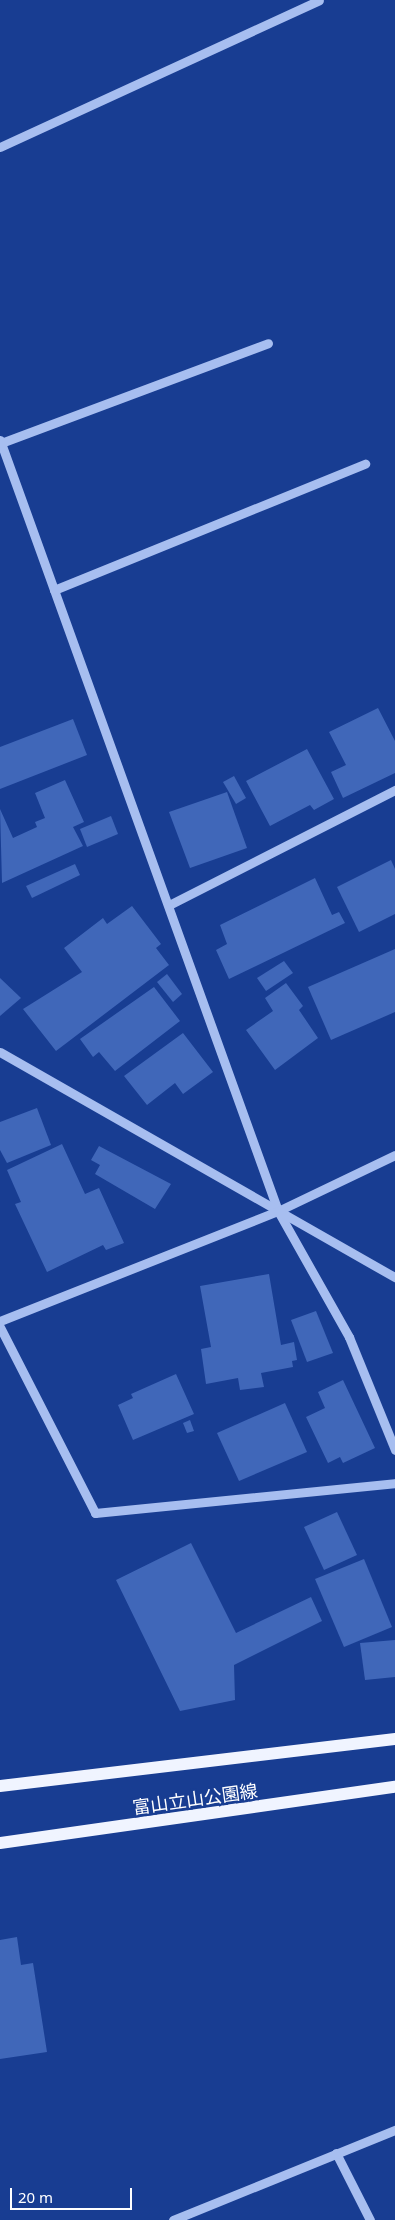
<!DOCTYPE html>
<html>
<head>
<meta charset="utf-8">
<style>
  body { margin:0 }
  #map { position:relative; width:395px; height:2220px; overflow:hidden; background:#183d92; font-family:"Noto Sans","Noto Sans JP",sans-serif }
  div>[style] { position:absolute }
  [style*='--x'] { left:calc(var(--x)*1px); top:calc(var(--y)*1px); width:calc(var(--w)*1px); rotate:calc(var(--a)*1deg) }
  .building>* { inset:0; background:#4067b9 }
  .minor>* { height:9px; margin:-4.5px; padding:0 4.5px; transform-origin:4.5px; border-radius:4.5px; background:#a7bef0 }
  .major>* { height:12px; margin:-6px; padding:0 6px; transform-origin:6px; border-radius:6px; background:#f0f4ff }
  span { translate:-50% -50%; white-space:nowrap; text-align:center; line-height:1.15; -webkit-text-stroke:4.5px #183d92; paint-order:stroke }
  .street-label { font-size:18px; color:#fff }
  .scale { position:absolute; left:10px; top:2188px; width:122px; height:22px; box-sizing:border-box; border:2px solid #fff; border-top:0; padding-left:6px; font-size:15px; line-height:18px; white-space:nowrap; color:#fff; -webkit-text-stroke:4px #183d92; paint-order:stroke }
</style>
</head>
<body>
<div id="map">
  <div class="building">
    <i style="clip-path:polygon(378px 708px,395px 741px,395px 773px,343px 798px,331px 772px,346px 765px,329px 732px)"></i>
    <i style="clip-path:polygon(73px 719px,87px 755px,0 789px,0 747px)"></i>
    <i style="clip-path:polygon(307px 749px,334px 799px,314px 810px,310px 805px,270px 826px,246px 781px)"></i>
    <i style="clip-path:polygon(234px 776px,246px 798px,236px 804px,223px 782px)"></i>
    <i style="clip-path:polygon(65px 780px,84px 822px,73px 827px,83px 846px,2px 883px,0 809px,13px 838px,37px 827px,35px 822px,45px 818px,35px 793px)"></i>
    <i style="clip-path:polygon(227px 792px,247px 848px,190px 868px,169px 812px)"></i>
    <i style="clip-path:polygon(111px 816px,118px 834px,87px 847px,80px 829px)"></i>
    <i style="clip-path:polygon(391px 860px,395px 869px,395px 914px,359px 932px,337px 887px)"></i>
    <i style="clip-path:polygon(75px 864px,80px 875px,32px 898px,26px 886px)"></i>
    <i style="clip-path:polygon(315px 878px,332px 915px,339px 912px,345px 923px,229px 979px,216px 950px,227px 944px,220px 925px)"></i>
    <i style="clip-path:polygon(132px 906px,161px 944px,156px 948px,169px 965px,56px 1051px,23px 1009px,82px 972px,64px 948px,103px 918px,107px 924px)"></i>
    <i style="clip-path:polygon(395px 949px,395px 1012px,331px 1040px,308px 987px)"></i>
    <i style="clip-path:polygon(284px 961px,293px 973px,266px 991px,257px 978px)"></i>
    <i style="clip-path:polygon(167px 974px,182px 994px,173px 1002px,157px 982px)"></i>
    <i style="clip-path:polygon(0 978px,21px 998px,0 1016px)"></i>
    <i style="clip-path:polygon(286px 983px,303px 1006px,299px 1010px,318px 1038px,275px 1070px,246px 1030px,273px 1011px,265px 998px)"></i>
    <i style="clip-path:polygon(154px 987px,180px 1021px,115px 1071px,99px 1052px,93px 1057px,80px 1039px)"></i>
    <i style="clip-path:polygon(183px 1033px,213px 1072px,183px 1094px,175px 1083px,147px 1105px,124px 1076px)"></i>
    <i style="clip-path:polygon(37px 1108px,51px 1145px,7px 1163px,0 1150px,0 1122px)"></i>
    <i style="clip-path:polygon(62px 1144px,85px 1194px,99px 1188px,124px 1243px,106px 1250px,103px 1245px,47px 1272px,15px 1204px,21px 1202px,7px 1170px)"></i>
    <i style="clip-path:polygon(99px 1146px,171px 1184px,155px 1209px,95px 1174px,100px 1165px,91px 1160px)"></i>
    <i style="clip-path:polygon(269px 1274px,281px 1345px,294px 1342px,297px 1360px,292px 1361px,293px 1367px,261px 1373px,264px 1387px,240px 1390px,238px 1378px,206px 1384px,201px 1349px,211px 1347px,200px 1286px)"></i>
    <i style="clip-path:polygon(316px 1311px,333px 1353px,307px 1362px,291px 1320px)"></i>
    <i style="clip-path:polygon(176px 1374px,194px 1414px,133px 1440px,118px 1405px,133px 1398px,131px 1394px)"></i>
    <i style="clip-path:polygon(343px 1380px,375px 1448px,343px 1463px,340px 1457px,328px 1463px,306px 1417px,325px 1408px,318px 1392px)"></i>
    <i style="clip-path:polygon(285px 1403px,307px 1452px,239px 1481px,217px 1433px)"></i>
    <i style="clip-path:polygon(190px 1420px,194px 1431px,187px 1433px,183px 1423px)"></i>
    <i style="clip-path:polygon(337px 1512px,357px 1555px,324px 1570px,304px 1527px)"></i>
    <i style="clip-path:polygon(191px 1543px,236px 1633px,311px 1597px,322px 1621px,234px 1665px,235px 1700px,180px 1711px,116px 1580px)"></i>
    <i style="clip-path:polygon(364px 1559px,392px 1627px,344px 1647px,315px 1579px)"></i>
    <i style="clip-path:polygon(395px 1640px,395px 1677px,365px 1680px,360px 1643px)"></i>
    <i style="clip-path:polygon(17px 1937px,21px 1965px,33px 1963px,47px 2052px,0 2059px,0 1940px)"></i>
  </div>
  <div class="minor">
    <i style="--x:0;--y:147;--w:351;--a:-24.7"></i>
    <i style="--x:0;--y:440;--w:820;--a:70.17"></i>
    <i style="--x:278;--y:1211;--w:145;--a:60.6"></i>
    <i style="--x:349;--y:1337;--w:122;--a:67.8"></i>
    <i style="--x:1;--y:443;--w:285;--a:-20.5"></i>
    <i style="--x:54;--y:590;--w:336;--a:-22.1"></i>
    <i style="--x:169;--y:905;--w:254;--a:-27"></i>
    <i style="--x:0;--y:1052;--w:455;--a:29.7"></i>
    <i style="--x:0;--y:1321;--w:299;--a:-21.6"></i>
    <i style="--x:278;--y:1211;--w:130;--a:-25.6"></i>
    <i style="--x:0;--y:1327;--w:209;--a:62.9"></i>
    <i style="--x:95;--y:1513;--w:301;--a:-5.7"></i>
    <i style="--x:336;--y:2153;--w:75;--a:63.1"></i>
    <i style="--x:173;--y:2220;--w:240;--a:-22.1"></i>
  </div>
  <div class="major">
    <i style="--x:0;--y:1786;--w:398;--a:-6.8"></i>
    <i style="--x:0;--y:1843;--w:399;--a:-8.1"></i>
  </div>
  <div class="street-label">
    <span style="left:195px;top:1799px;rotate:-8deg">富山立山公園線</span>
  </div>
  <div class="scale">20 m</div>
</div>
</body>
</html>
